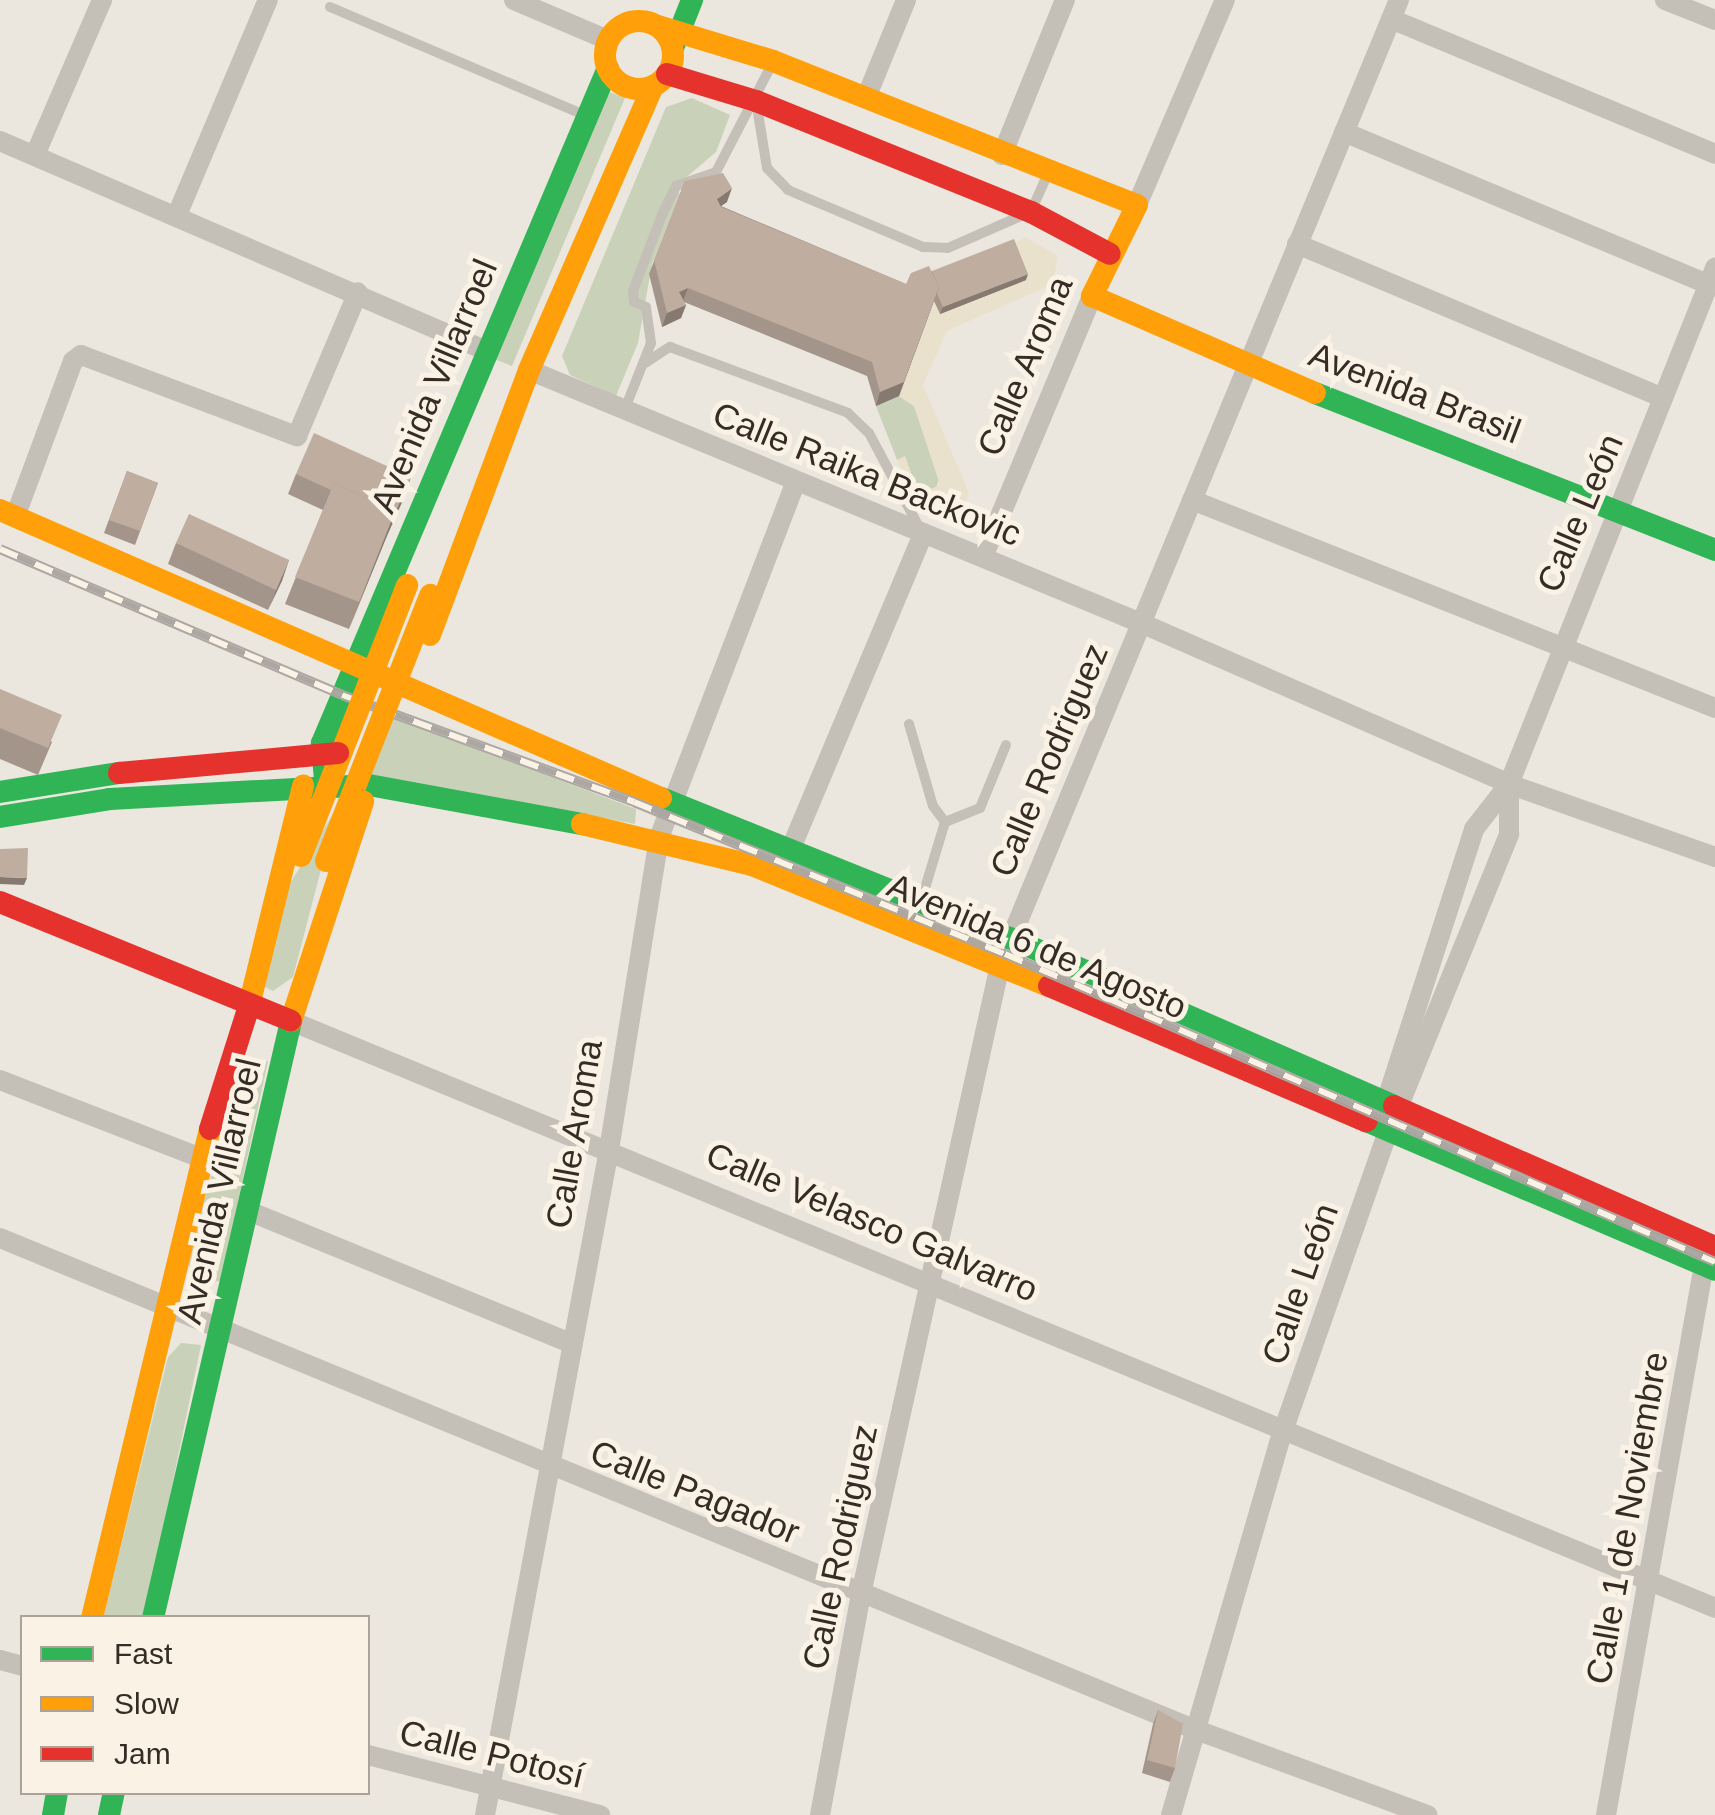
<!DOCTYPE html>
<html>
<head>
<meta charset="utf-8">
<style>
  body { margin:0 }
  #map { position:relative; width:1715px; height:1815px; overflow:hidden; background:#ebe7de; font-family:Arial,sans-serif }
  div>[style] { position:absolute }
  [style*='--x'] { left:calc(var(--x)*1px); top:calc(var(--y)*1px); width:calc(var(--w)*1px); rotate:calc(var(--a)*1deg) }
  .green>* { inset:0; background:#c9d2b8 }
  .plaza>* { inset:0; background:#eae1cd }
  .lane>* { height:10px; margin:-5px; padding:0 5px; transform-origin:5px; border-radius:5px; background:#c4bfb7 }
  .street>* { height:20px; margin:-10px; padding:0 10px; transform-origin:10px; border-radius:10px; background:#c4bfb7 }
  .fast>* { height:22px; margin:-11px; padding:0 11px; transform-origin:11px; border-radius:11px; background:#30b455 }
  .slow>* { height:22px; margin:-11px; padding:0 11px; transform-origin:11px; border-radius:11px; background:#ff9f0a }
  .slow>.ring { margin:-11px; padding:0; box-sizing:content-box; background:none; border:22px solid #ff9f0a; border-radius:50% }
  .jam>* { height:22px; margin:-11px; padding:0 11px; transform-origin:11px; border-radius:11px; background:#e5322d }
  .rail>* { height:10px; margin-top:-5px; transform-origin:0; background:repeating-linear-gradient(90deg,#f9f2e5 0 19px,#aca7a2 0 38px); box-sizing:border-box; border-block:2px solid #aca7a2 }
  .slow-bridge>* { height:22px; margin:-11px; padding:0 11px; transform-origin:11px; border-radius:11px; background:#ff9f0a }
  .jam-bridge>* { height:22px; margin:-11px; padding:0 11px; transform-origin:11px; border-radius:11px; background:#e5322d }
  .wall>* { inset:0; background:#a4958a }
  .shaded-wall>* { inset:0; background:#867970 }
  .building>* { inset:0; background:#bfada0 }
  span { translate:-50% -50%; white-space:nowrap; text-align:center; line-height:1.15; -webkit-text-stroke:10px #f9f2e5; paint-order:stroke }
  .street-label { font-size:35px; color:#352c26 }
  .legend { position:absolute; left:20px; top:1615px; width:350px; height:180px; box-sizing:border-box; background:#f9f2e5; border:2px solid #aba399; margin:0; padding:12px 18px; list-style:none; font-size:30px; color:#352c26 }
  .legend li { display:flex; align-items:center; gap:20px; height:50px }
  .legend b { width:50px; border:2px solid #aba399 }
</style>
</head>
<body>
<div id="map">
  <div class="green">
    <i style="clip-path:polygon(607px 91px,625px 98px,512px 366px,494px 359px)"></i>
    <i style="clip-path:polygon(692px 98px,730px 115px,716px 152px,676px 186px,680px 194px,652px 264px,638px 343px,616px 396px,570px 375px,562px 356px,666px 107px)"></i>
    <i style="clip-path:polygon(899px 396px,914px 406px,941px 473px,935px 491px,915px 484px,905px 457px,897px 460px,876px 406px)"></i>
    <i style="clip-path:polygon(377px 711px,636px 809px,635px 824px,370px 775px)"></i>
    <i style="clip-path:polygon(337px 808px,293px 977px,273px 991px,265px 987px,277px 904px)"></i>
    <i style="clip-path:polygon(246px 1056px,268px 1061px,221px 1281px,209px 1282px,197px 1279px,188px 1264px,190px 1248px)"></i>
    <i style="clip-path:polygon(181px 1343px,201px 1345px,145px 1617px,103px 1618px,168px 1357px)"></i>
  </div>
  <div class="plaza">
    <i style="clip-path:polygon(1025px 237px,1058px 256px,1053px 284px,947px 331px,923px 385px,969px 493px,962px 512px,943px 521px,918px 508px,897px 460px,905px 456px,915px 484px,926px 491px,940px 485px,914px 406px,899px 396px,934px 301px)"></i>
  </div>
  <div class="lane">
    <i style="--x:330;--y:7;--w:274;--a:23"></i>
    <i style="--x:757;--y:107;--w:62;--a:80.7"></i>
    <i style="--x:767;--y:168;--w:30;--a:46"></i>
    <i style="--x:788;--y:190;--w:147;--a:22.9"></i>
    <i style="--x:923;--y:247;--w:25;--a:2"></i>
    <i style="--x:948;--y:248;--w:80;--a:-23.7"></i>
    <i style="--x:1033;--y:207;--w:35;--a:-66"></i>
    <i style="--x:645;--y:363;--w:30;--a:-33"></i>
    <i style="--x:670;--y:347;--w:190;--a:20.3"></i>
    <i style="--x:848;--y:413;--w:29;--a:44"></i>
    <i style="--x:869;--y:433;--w:109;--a:62"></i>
    <i style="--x:624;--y:411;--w:73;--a:-68.3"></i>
    <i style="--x:651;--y:343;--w:36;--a:-98"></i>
    <i style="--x:646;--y:307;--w:13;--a:-157"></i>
    <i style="--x:634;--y:302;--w:11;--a:-95"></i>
    <i style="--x:633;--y:291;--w:81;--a:-69.1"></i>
    <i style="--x:662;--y:215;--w:32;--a:-64"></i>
    <i style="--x:676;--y:186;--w:42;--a:-19.3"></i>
    <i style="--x:716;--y:172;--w:124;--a:-62.6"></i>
    <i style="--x:909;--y:724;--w:85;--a:73.7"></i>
    <i style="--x:933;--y:806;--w:20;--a:53"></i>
    <i style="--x:945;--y:822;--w:79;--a:106.8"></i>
    <i style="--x:945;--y:822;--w:38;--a:-22"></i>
    <i style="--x:980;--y:808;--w:68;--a:-67.6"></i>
  </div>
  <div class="street">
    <i style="--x:514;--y:0;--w:102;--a:23.1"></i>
    <i style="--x:1665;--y:0;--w:54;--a:21.8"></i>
    <i style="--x:1391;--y:19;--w:351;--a:22.6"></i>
    <i style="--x:866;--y:98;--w:106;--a:-67.8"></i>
    <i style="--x:1344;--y:132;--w:394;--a:22.7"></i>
    <i style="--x:0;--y:141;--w:530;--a:23.33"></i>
    <i style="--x:35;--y:155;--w:169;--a:-66.6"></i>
    <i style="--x:1002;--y:155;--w:167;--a:-67.9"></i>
    <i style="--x:1137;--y:205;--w:223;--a:-66.8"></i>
    <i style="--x:177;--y:215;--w:233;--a:-67.1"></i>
    <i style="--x:1297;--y:244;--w:397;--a:22.8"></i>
    <i style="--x:529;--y:370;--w:662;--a:22.46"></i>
    <i style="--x:1141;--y:623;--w:402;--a:23.6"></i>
    <i style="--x:1509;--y:784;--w:219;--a:19.5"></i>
    <i style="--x:1192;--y:500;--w:563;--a:21.69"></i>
    <i style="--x:15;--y:517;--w:166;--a:-69.6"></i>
    <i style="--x:73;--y:361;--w:10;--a:-37"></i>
    <i style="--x:81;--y:355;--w:231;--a:20.6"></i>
    <i style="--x:297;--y:436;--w:156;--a:-67"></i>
    <i style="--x:983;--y:557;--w:283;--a:-67.3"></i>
    <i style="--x:789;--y:853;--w:345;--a:-67.2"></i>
    <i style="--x:291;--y:1021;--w:1540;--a:22.4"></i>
    <i style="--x:0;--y:1080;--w:216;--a:21.2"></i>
    <i style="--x:1386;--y:1102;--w:287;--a:-72.1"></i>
    <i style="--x:1474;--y:829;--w:57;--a:-52.1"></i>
    <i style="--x:1509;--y:784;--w:556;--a:-68.24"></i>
    <i style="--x:251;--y:1212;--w:345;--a:22.3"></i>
    <i style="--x:0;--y:1238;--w:1288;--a:22.36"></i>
    <i style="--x:1191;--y:1728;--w:252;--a:20.2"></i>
    <i style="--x:0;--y:1660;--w:23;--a:15"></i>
    <i style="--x:368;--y:1755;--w:240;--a:14.5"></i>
    <i style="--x:485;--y:1815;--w:676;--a:-79.44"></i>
    <i style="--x:609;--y:1150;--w:316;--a:-80.9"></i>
    <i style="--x:659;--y:838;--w:380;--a:-69"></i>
    <i style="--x:820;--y:1815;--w:225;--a:-79.5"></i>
    <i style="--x:861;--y:1594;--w:644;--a:-77.54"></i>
    <i style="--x:1000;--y:965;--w:1044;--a:-67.54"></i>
    <i style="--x:1171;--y:1815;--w:397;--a:-73.8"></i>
    <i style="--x:1282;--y:1434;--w:317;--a:-70.7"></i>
    <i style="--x:1387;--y:1135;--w:325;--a:-67.9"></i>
    <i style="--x:1509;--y:834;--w:50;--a:-90"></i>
    <i style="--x:1606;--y:1815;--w:565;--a:-79.9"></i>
  </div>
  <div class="fast">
    <i style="--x:673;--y:48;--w:52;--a:-68.4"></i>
    <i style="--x:1315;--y:393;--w:430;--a:21.4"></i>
    <i style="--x:325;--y:780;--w:37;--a:-95"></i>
    <i style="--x:322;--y:743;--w:733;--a:-67.04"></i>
    <i style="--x:0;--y:792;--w:121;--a:-9.1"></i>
    <i style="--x:661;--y:798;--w:376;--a:21.9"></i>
    <i style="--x:1010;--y:938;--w:419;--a:23.6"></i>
    <i style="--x:0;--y:817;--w:111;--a:-9.3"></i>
    <i style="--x:110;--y:799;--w:259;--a:-3.1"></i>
    <i style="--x:369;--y:785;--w:217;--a:10.4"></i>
    <i style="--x:1366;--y:1121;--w:379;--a:23.1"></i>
    <i style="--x:153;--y:1618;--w:613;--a:-76.98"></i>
    <i style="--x:53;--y:1815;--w:23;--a:-80"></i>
    <i style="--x:109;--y:1815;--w:24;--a:-78"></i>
  </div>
  <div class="slow">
    <i class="ring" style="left:605px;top:21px;width:46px;height:46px"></i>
    <i style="--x:658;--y:26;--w:120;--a:16.9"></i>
    <i style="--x:773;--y:61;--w:391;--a:21.6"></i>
    <i style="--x:1137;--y:205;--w:102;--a:116.3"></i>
    <i style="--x:1092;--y:296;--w:243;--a:23.5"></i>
    <i style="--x:0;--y:510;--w:721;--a:23.54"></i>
    <i style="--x:430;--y:635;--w:283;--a:-69.5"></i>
    <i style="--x:529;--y:370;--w:310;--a:-66.4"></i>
    <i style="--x:582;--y:824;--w:175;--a:13.6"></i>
    <i style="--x:752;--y:865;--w:321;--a:22.2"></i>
    <i style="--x:249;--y:1006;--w:227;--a:-76.2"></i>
    <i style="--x:291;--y:1021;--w:231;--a:-71.8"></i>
    <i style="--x:92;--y:1618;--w:503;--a:-76.43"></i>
  </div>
  <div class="jam">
    <i style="--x:667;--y:74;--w:93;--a:16.9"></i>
    <i style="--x:756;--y:101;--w:297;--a:22"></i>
    <i style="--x:1031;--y:212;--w:89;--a:28"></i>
    <i style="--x:0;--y:902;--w:314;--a:22.2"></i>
    <i style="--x:1049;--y:986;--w:345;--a:23.1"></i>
    <i style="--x:1394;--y:1106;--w:351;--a:23.7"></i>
    <i style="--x:210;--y:1129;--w:129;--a:-72.4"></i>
  </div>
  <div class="rail">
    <i style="--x:0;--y:549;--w:372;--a:23.1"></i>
    <i style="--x:342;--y:695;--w:311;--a:20.1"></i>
    <i style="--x:634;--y:802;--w:401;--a:22.3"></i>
    <i style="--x:1005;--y:954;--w:774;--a:23.45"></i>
  </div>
  <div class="slow-bridge">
    <i style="--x:301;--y:856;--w:291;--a:-68.6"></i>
    <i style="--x:326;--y:861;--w:286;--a:-68.6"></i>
  </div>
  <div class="jam-bridge">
    <i style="--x:119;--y:773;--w:220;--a:-5.2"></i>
  </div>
  <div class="wall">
    <i style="clip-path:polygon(685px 181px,727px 202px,721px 206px,906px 284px,932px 271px,1026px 280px,940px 314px,934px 301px,899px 396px,876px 406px,867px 376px,684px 302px,686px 305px,681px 318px,662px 327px,649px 274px)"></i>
    <i style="clip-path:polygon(127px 471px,158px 483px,135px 545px,104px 533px)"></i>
    <i style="clip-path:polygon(296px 474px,411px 477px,349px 629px,285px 604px,323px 510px,288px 494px)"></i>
    <i style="clip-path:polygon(176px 543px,289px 560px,268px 610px,168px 564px)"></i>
    <i style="clip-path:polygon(0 689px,52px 742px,38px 775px,0 759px)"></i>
    <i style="clip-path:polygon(1158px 1710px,1175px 1768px,1170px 1782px,1142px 1773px,1153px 1724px)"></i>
  </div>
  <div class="shaded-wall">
    <i style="clip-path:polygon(732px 188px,727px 202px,712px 212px,717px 199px)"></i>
    <i style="clip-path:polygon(1028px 274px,1026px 280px,940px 314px,943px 307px)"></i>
    <i style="clip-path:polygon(939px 287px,899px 396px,876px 406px,880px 392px)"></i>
    <i style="clip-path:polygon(688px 288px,683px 301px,679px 292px)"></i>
    <i style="clip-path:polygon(686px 305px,681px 318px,662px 327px,667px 313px)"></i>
    <i style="clip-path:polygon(411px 477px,404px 498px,386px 538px,349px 629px,393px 517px)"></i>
    <i style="clip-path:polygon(289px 560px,282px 581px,268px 610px,276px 590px)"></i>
    <i style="clip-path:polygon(0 877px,27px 878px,24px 885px,0 884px)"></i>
  </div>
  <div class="building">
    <i style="clip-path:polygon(723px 173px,732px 188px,717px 199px,721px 207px,906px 284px,911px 273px,929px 266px,939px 287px,904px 382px,880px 392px,872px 362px,688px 288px,679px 292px,686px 305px,667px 313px,654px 260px,685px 181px)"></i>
    <i style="clip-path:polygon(1014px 239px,1028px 274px,943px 307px,937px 294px,939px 287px,932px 271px)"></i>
    <i style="clip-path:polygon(314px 433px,411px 477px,393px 518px,395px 511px,334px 483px,331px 490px,296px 474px)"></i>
    <i style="clip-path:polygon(127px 471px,158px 483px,140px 531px,109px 520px)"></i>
    <i style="clip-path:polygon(334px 483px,395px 511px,359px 602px,295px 577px)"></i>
    <i style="clip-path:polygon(189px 514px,289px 560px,276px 590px,176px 543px)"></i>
    <i style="clip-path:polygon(0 689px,62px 715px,48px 748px,0 728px)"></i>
    <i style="clip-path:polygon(28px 848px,27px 878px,0 877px,0 849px)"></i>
    <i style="clip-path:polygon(1158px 1710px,1183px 1724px,1175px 1768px,1147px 1760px)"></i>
  </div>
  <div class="street-label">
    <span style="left:1025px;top:366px;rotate:-67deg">Calle Aroma</span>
    <span style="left:434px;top:386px;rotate:-67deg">Avenida Villarroel</span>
    <span style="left:1415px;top:393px;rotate:21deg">Avenida Brasil</span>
    <span style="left:867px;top:474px;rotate:22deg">Calle Raika Backovic</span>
    <span style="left:1580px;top:513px;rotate:-67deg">Calle León</span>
    <span style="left:1049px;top:760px;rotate:-67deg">Calle Rodriguez</span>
    <span style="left:1037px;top:946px;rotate:23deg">Avenida 6 de Agosto</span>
    <span style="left:574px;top:1134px;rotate:-80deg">Calle Aroma</span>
    <span style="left:219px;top:1191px;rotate:-77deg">Avenida Villarroel</span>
    <span style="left:872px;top:1222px;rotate:23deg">Calle Velasco Galvarro</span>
    <span style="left:1300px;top:1284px;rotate:-71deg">Calle León</span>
    <span style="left:695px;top:1492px;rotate:22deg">Calle Pagador</span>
    <span style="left:1627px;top:1518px;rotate:-80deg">Calle 1 de Noviembre</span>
    <span style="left:840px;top:1547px;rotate:-78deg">Calle Rodriguez</span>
    <span style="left:492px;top:1754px;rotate:14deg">Calle Potosí</span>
  </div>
  <ul class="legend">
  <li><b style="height:12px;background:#30b455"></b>Fast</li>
  <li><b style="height:12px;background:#ff9f0a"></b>Slow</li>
  <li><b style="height:12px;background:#e5322d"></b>Jam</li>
  </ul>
</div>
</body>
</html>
